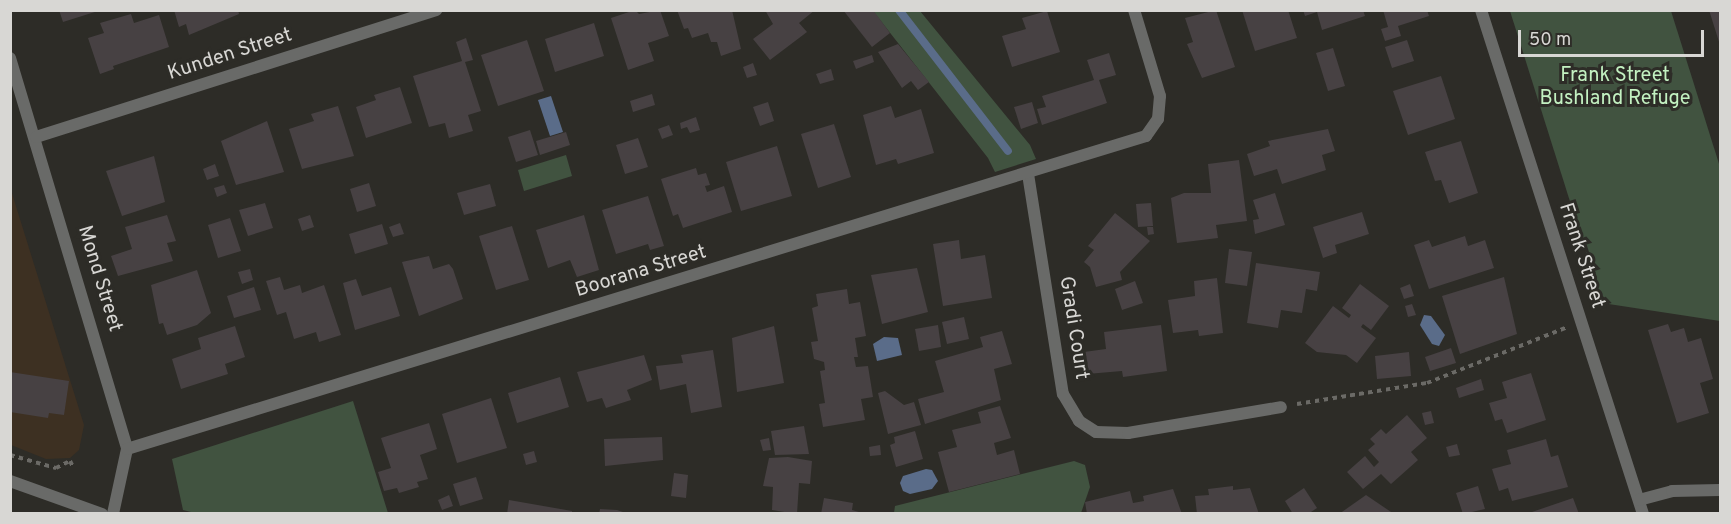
<!DOCTYPE html>
<html>
<head>
<meta charset="utf-8">
<style>
  body { margin:0 }
  #map { position:relative; width:1731px; height:524px; overflow:hidden; background:#2d2c27; font-family:Overpass,sans-serif }
  div>[style] { position:absolute }
  [style*='--x'] { left:calc(var(--x)*1px); top:calc(var(--y)*1px); width:calc(var(--w)*1px); rotate:calc(var(--a)*1deg) }
  .industrial>* { inset:0; background:#3d3022 }
  .green>* { inset:0; background:#415340 }
  .water>* { inset:0; background:#5a6c89 }
  .stream>* { height:8px; margin:-4px; padding:0 4px; transform-origin:4px; border-radius:4px; background:#5a6c89 }
  .building>* { inset:0; background:#474143 }
  .path>* { height:4px; margin-top:-2px; transform-origin:0; background:repeating-linear-gradient(90deg,#6b6a66 0 4.5px,transparent 0 9px) }
  .street>* { height:12px; margin:-6px; padding:0 6px; transform-origin:6px; border-radius:6px; background:#696a68 }
  span { translate:-50% -50%; white-space:nowrap; text-align:center; line-height:1.15; -webkit-text-stroke:6px #2d2c27; paint-order:stroke }
  .street-label { font-size:20px; color:#d8d7d4 }
  .park-label { font-size:20px; color:#c3f1c1 }
  .frame { position:absolute; inset:0; border:12px solid #d8d7d4; pointer-events:none }
  .scale { position:absolute; left:1518px; top:30px; width:186px; height:27px; box-sizing:border-box; border:3px solid #d8d7d4; border-top:0; padding-left:8px; font-size:18px; line-height:21px; white-space:nowrap; color:#d8d7d4; -webkit-text-stroke:4px #2d2c27; paint-order:stroke }
</style>
</head>
<body>
<div id="map">
  <div class="industrial">
    <i style="clip-path:polygon(10px 187px,84px 425px,79px 450px,70px 458px,46px 459px,11px 445px)"></i>
  </div>
  <div class="green">
    <i style="clip-path:polygon(873px 11px,920px 11px,1030px 145px,1036px 159px,995px 172px,988px 158px)"></i>
    <i style="clip-path:polygon(1510px 11px,1671px 11px,1720px 167px,1720px 321px,1602px 303px)"></i>
    <i style="clip-path:polygon(566px 155px,572px 176px,524px 191px,518px 170px)"></i>
    <i style="clip-path:polygon(353px 401px,388px 513px,199px 514px,183px 510px,172px 459px)"></i>
    <i style="clip-path:polygon(1074px 461px,1085px 465px,1090px 487px,1081px 513px,894px 513px,895px 506px)"></i>
  </div>
  <div class="water">
    <i style="clip-path:polygon(551px 96px,563px 132px,550px 136px,538px 100px)"></i>
    <i style="clip-path:polygon(1424px 315px,1431px 316px,1445px 335px,1439px 346px,1432px 344px,1420px 325px)"></i>
    <i style="clip-path:polygon(884px 337px,898px 338px,902px 355px,877px 361px,873px 344px)"></i>
    <i style="clip-path:polygon(926px 469px,932px 470px,938px 481px,932px 489px,910px 494px,903px 491px,900px 483px,903px 476px)"></i>
  </div>
  <div class="stream">
    <i style="--x:899;--y:10;--w:178;--a:52.3"></i>
  </div>
  <div class="building">
    <i style="clip-path:polygon(59px 10px,98px 10px,98px 11px,63px 22px)"></i>
    <i style="clip-path:polygon(174px 10px,238px 10px,239px 14px,189px 35px,186px 24px,179px 27px)"></i>
    <i style="clip-path:polygon(635px 10px,639px 14px,660px 10px,669px 36px,648px 43px,654px 61px,628px 70px,611px 18px)"></i>
    <i style="clip-path:polygon(677px 10px,732px 10px,741px 49px,721px 56px,717px 42px,711px 42px,708px 33px,692px 38px,688px 28px,684px 29px)"></i>
    <i style="clip-path:polygon(765px 10px,815px 10px,799px 23px,807px 32px,770px 60px,753px 39px,773px 24px)"></i>
    <i style="clip-path:polygon(843px 10px,873px 10px,890px 33px,872px 47px)"></i>
    <i style="clip-path:polygon(1216px 10px,1235px 67px,1202px 78px,1187px 44px,1193px 42px,1185px 18px)"></i>
    <i style="clip-path:polygon(1242px 10px,1288px 10px,1297px 38px,1255px 51px)"></i>
    <i style="clip-path:polygon(1303px 10px,1363px 10px,1365px 16px,1322px 30px,1317px 12px,1305px 16px)"></i>
    <i style="clip-path:polygon(1383px 10px,1427px 10px,1429px 16px,1398px 26px,1401px 36px,1385px 41px,1381px 29px,1388px 27px)"></i>
    <i style="clip-path:polygon(1709px 10px,1720px 10px,1720px 45px)"></i>
    <i style="clip-path:polygon(1047px 11px,1060px 52px,1012px 67px,1002px 36px,1026px 29px,1022px 18px)"></i>
    <i style="clip-path:polygon(131px 14px,134px 23px,159px 15px,169px 47px,113px 66px,114px 69px,100px 74px,88px 38px,104px 33px,100px 23px)"></i>
    <i style="clip-path:polygon(594px 23px,604px 56px,555px 72px,545px 39px)"></i>
    <i style="clip-path:polygon(466px 38px,473px 60px,465px 62px,481px 111px,468px 115px,473px 131px,449px 138px,445px 123px,429px 127px,413px 76px,462px 61px,456px 42px)"></i>
    <i style="clip-path:polygon(527px 40px,544px 91px,498px 106px,481px 55px)"></i>
    <i style="clip-path:polygon(1407px 40px,1414px 61px,1392px 68px,1385px 47px)"></i>
    <i style="clip-path:polygon(898px 44px,929px 82px,918px 90px,911px 81px,902px 88px,878px 52px)"></i>
    <i style="clip-path:polygon(1333px 48px,1345px 86px,1328px 91px,1316px 53px)"></i>
    <i style="clip-path:polygon(1109px 53px,1116px 75px,1099px 80px,1107px 103px,1042px 125px,1037px 109px,1046px 107px,1042px 96px,1094px 80px,1087px 60px)"></i>
    <i style="clip-path:polygon(872px 55px,874px 62px,856px 69px,853px 61px)"></i>
    <i style="clip-path:polygon(753px 63px,757px 75px,747px 78px,743px 67px)"></i>
    <i style="clip-path:polygon(831px 69px,834px 80px,820px 84px,816px 74px)"></i>
    <i style="clip-path:polygon(1441px 76px,1455px 119px,1408px 135px,1393px 91px)"></i>
    <i style="clip-path:polygon(400px 87px,412px 123px,366px 138px,356px 107px,376px 100px,374px 95px)"></i>
    <i style="clip-path:polygon(652px 94px,655px 105px,633px 112px,630px 101px)"></i>
    <i style="clip-path:polygon(768px 102px,774px 121px,760px 126px,753px 107px)"></i>
    <i style="clip-path:polygon(1032px 102px,1038px 123px,1021px 129px,1014px 107px)"></i>
    <i style="clip-path:polygon(338px 106px,354px 156px,302px 169px,289px 129px,314px 121px,311px 114px)"></i>
    <i style="clip-path:polygon(891px 106px,895px 118px,921px 109px,934px 153px,898px 164px,896px 159px,876px 165px,863px 115px)"></i>
    <i style="clip-path:polygon(696px 117px,700px 130px,690px 133px,687px 127px,681px 129px,680px 123px)"></i>
    <i style="clip-path:polygon(267px 121px,284px 172px,236px 185px,221px 141px)"></i>
    <i style="clip-path:polygon(834px 124px,851px 177px,818px 188px,801px 134px)"></i>
    <i style="clip-path:polygon(669px 125px,673px 135px,662px 139px,658px 129px)"></i>
    <i style="clip-path:polygon(1328px 129px,1335px 151px,1322px 155px,1326px 170px,1282px 184px,1277px 169px,1254px 176px,1247px 154px,1270px 146px,1268px 141px)"></i>
    <i style="clip-path:polygon(530px 130px,538px 155px,516px 162px,508px 137px)"></i>
    <i style="clip-path:polygon(566px 132px,570px 145px,540px 155px,536px 141px)"></i>
    <i style="clip-path:polygon(638px 138px,648px 167px,625px 174px,616px 145px)"></i>
    <i style="clip-path:polygon(1461px 141px,1478px 193px,1449px 203px,1441px 180px,1435px 181px,1425px 152px)"></i>
    <i style="clip-path:polygon(777px 146px,792px 196px,741px 211px,726px 162px)"></i>
    <i style="clip-path:polygon(154px 156px,165px 202px,122px 216px,106px 171px)"></i>
    <i style="clip-path:polygon(1239px 160px,1247px 221px,1216px 225px,1218px 238px,1177px 243px,1171px 198px,1184px 193px,1211px 193px,1208px 164px)"></i>
    <i style="clip-path:polygon(215px 164px,219px 176px,207px 180px,203px 169px)"></i>
    <i style="clip-path:polygon(696px 168px,698px 175px,706px 173px,710px 185px,705px 186px,707px 192px,724px 186px,732px 212px,683px 228px,678px 214px,673px 216px,661px 179px)"></i>
    <i style="clip-path:polygon(369px 183px,376px 206px,357px 212px,350px 189px)"></i>
    <i style="clip-path:polygon(490px 184px,496px 206px,464px 215px,457px 193px)"></i>
    <i style="clip-path:polygon(224px 185px,227px 193px,217px 197px,214px 188px)"></i>
    <i style="clip-path:polygon(1275px 193px,1285px 225px,1255px 234px,1253px 220px,1259px 219px,1253px 200px)"></i>
    <i style="clip-path:polygon(648px 196px,664px 246px,650px 250px,648px 244px,616px 254px,602px 210px)"></i>
    <i style="clip-path:polygon(265px 203px,273px 228px,248px 236px,239px 210px)"></i>
    <i style="clip-path:polygon(1151px 203px,1153px 226px,1138px 227px,1136px 204px)"></i>
    <i style="clip-path:polygon(1362px 212px,1369px 234px,1335px 245px,1337px 253px,1323px 258px,1313px 227px)"></i>
    <i style="clip-path:polygon(1115px 213px,1150px 241px,1120px 272px,1122px 280px,1096px 287px,1090px 267px,1084px 262px,1094px 250px,1088px 246px)"></i>
    <i style="clip-path:polygon(167px 215px,176px 241px,167px 243px,173px 261px,118px 276px,111px 256px,132px 249px,125px 227px)"></i>
    <i style="clip-path:polygon(310px 215px,314px 227px,302px 231px,298px 219px)"></i>
    <i style="clip-path:polygon(584px 215px,599px 270px,577px 277px,570px 260px,548px 268px,536px 230px)"></i>
    <i style="clip-path:polygon(230px 218px,241px 251px,218px 258px,208px 225px)"></i>
    <i style="clip-path:polygon(400px 223px,404px 234px,393px 237px,389px 227px)"></i>
    <i style="clip-path:polygon(382px 224px,388px 244px,355px 254px,349px 234px)"></i>
    <i style="clip-path:polygon(512px 226px,529px 280px,496px 290px,479px 236px)"></i>
    <i style="clip-path:polygon(1147px 227px,1153px 227px,1154px 234px,1148px 235px)"></i>
    <i style="clip-path:polygon(1465px 236px,1468px 246px,1485px 240px,1494px 268px,1429px 289px,1414px 245px,1429px 240px,1432px 247px)"></i>
    <i style="clip-path:polygon(959px 240px,961px 259px,985px 255px,992px 298px,943px 306px,933px 244px)"></i>
    <i style="clip-path:polygon(1229px 249px,1252px 252px,1247px 286px,1225px 283px)"></i>
    <i style="clip-path:polygon(429px 256px,433px 269px,449px 264px,453px 269px,463px 299px,419px 316px,402px 262px)"></i>
    <i style="clip-path:polygon(1256px 263px,1320px 272px,1317px 291px,1306px 289px,1302px 313px,1281px 310px,1278px 328px,1247px 323px)"></i>
    <i style="clip-path:polygon(917px 268px,928px 312px,882px 324px,871px 275px)"></i>
    <i style="clip-path:polygon(250px 269px,253px 280px,242px 284px,238px 272px)"></i>
    <i style="clip-path:polygon(197px 270px,211px 313px,197px 325px,167px 335px,163px 323px,159px 324px,151px 285px)"></i>
    <i style="clip-path:polygon(280px 277px,284px 290px,300px 285px,302px 293px,324px 285px,341px 335px,319px 342px,316px 332px,294px 339px,286px 312px,277px 315px,266px 281px)"></i>
    <i style="clip-path:polygon(1504px 277px,1517px 334px,1460px 354px,1442px 296px)"></i>
    <i style="clip-path:polygon(1217px 278px,1223px 333px,1199px 336px,1198px 330px,1173px 333px,1168px 300px,1195px 296px,1194px 281px)"></i>
    <i style="clip-path:polygon(356px 279px,362px 296px,391px 287px,400px 316px,355px 330px,343px 283px)"></i>
    <i style="clip-path:polygon(1135px 281px,1143px 303px,1122px 310px,1115px 289px)"></i>
    <i style="clip-path:polygon(1360px 284px,1389px 306px,1371px 330px,1363px 324px,1361px 327px,1376px 338px,1357px 363px,1346px 355px,1317px 352px,1305px 343px,1333px 306px,1349px 318px,1351px 315px,1342px 308px)"></i>
    <i style="clip-path:polygon(1410px 284px,1414px 296px,1404px 299px,1400px 288px)"></i>
    <i style="clip-path:polygon(254px 287px,261px 310px,234px 318px,227px 296px)"></i>
    <i style="clip-path:polygon(847px 289px,849px 304px,860px 302px,866px 336px,855px 338px,858px 357px,854px 357px,856px 367px,868px 366px,873px 397px,861px 399px,865px 420px,823px 427px,819px 404px,825px 403px,820px 371px,825px 370px,824px 362px,814px 359px,811px 342px,818px 341px,812px 308px,818px 306px,816px 294px)"></i>
    <i style="clip-path:polygon(1412px 304px,1416px 315px,1408px 317px,1405px 306px)"></i>
    <i style="clip-path:polygon(964px 317px,969px 339px,947px 344px,942px 322px)"></i>
    <i style="clip-path:polygon(1668px 324px,1671px 332px,1684px 328px,1688px 342px,1701px 338px,1713px 379px,1700px 383px,1709px 413px,1677px 423px,1648px 330px)"></i>
    <i style="clip-path:polygon(938px 325px,941px 347px,919px 351px,915px 329px)"></i>
    <i style="clip-path:polygon(1161px 325px,1167px 371px,1123px 377px,1122px 371px,1087px 374px,1084px 352px,1106px 349px,1104px 332px)"></i>
    <i style="clip-path:polygon(235px 326px,245px 357px,225px 364px,228px 374px,181px 389px,172px 359px,201px 349px,198px 338px)"></i>
    <i style="clip-path:polygon(774px 326px,784px 383px,737px 392px,732px 338px)"></i>
    <i style="clip-path:polygon(1002px 331px,1012px 364px,994px 369px,1001px 400px,925px 424px,918px 399px,944px 392px,935px 361px,983px 347px,980px 337px)"></i>
    <i style="clip-path:polygon(1451px 348px,1456px 363px,1430px 371px,1425px 357px)"></i>
    <i style="clip-path:polygon(713px 350px,722px 407px,691px 413px,686px 384px,660px 390px,656px 366px,683px 363px,681px 355px)"></i>
    <i style="clip-path:polygon(1409px 352px,1411px 376px,1377px 379px,1375px 356px)"></i>
    <i style="clip-path:polygon(644px 355px,652px 380px,627px 390px,631px 400px,606px 408px,602px 398px,587px 402px,577px 372px)"></i>
    <i style="clip-path:polygon(10px 372px,69px 381px,64px 415px,49px 413px,48px 418px,10px 412px)"></i>
    <i style="clip-path:polygon(1531px 373px,1546px 420px,1507px 433px,1502px 419px,1495px 421px,1489px 403px,1507px 398px,1502px 382px)"></i>
    <i style="clip-path:polygon(560px 377px,569px 407px,517px 423px,508px 393px)"></i>
    <i style="clip-path:polygon(1481px 379px,1484px 390px,1459px 398px,1456px 388px)"></i>
    <i style="clip-path:polygon(885px 391px,904px 405px,914px 402px,921px 425px,888px 434px,878px 393px)"></i>
    <i style="clip-path:polygon(491px 398px,507px 448px,457px 463px,442px 414px)"></i>
    <i style="clip-path:polygon(1000px 406px,1011px 438px,994px 443px,997px 455px,1014px 450px,1020px 474px,949px 492px,938px 452px,957px 447px,952px 430px,981px 423px,978px 412px)"></i>
    <i style="clip-path:polygon(1431px 411px,1434px 423px,1425px 425px,1422px 413px)"></i>
    <i style="clip-path:polygon(1407px 415px,1427px 438px,1411px 452px,1418px 460px,1391px 484px,1381px 474px,1363px 489px,1347px 472px,1365px 456px,1374px 467px,1379px 462px,1368px 450px,1375px 444px,1370px 439px,1381px 429px,1386px 434px)"></i>
    <i style="clip-path:polygon(429px 423px,437px 449px,420px 455px,428px 479px,417px 482px,419px 487px,399px 493px,397px 488px,384px 491px,378px 472px,391px 468px,381px 438px)"></i>
    <i style="clip-path:polygon(804px 426px,809px 454px,775px 455px,771px 431px)"></i>
    <i style="clip-path:polygon(915px 431px,923px 459px,896px 467px,890px 445px,895px 443px,894px 437px)"></i>
    <i style="clip-path:polygon(662px 437px,663px 460px,605px 466px,604px 439px)"></i>
    <i style="clip-path:polygon(769px 438px,771px 450px,763px 451px,760px 440px)"></i>
    <i style="clip-path:polygon(1546px 439px,1551px 457px,1558px 455px,1568px 487px,1512px 501px,1508px 488px,1499px 491px,1492px 469px,1511px 464px,1507px 450px)"></i>
    <i style="clip-path:polygon(1457px 444px,1460px 455px,1449px 457px,1446px 447px)"></i>
    <i style="clip-path:polygon(880px 445px,881px 455px,870px 456px,869px 447px)"></i>
    <i style="clip-path:polygon(534px 451px,537px 462px,526px 465px,523px 454px)"></i>
    <i style="clip-path:polygon(788px 457px,812px 461px,810px 484px,799px 483px,797px 514px,772px 510px,773px 487px,763px 486px,769px 458px)"></i>
    <i style="clip-path:polygon(674px 473px,688px 475px,686px 498px,671px 496px)"></i>
    <i style="clip-path:polygon(476px 477px,483px 499px,460px 506px,453px 484px)"></i>
    <i style="clip-path:polygon(1233px 486px,1233px 490px,1250px 488px,1259px 514px,1197px 514px,1195px 496px,1209px 495px,1208px 489px)"></i>
    <i style="clip-path:polygon(1478px 486px,1485px 509px,1463px 514px,1456px 493px)"></i>
    <i style="clip-path:polygon(1304px 488px,1317px 508px,1308px 514px,1293px 514px,1285px 501px)"></i>
    <i style="clip-path:polygon(1173px 489px,1182px 514px,1087px 514px,1085px 502px,1130px 491px,1133px 503px,1144px 501px,1143px 496px)"></i>
    <i style="clip-path:polygon(449px 495px,453px 506px,442px 510px,438px 500px)"></i>
    <i style="clip-path:polygon(1366px 495px,1394px 514px,1339px 514px)"></i>
    <i style="clip-path:polygon(824px 498px,853px 503px,852px 510px,866px 514px,821px 514px)"></i>
    <i style="clip-path:polygon(1573px 498px,1579px 514px,1529px 514px,1529px 513px)"></i>
    <i style="clip-path:polygon(509px 500px,572px 511px,572px 514px,507px 514px)"></i>
    <i style="clip-path:polygon(600px 509px,617px 510px,629px 514px,599px 514px)"></i>
  </div>
  <div class="path">
    <i style="--x:1297;--y:404;--w:132;--a:-9.2"></i>
    <i style="--x:1427;--y:383;--w:149;--a:-21.7"></i>
    <i style="--x:10;--y:455;--w:48;--a:15.8"></i>
    <i style="--x:56;--y:468;--w:16;--a:-27"></i>
    <i style="--x:70;--y:461;--w:7;--a:63"></i>
  </div>
  <div class="street">
    <i style="--x:1481;--y:10;--w:529;--a:72.18"></i>
    <i style="--x:10;--y:58;--w:408;--a:73.3"></i>
    <i style="--x:127;--y:449;--w:66;--a:102.2"></i>
    <i style="--x:36;--y:137;--w:420;--a:-17.6"></i>
    <i style="--x:1028;--y:174;--w:223;--a:81"></i>
    <i style="--x:1063;--y:394;--w:31;--a:59"></i>
    <i style="--x:1079;--y:421;--w:20;--a:33"></i>
    <i style="--x:1096;--y:432;--w:32;--a:2"></i>
    <i style="--x:1128;--y:433;--w:155;--a:-9.6"></i>
    <i style="--x:127;--y:449;--w:1066;--a:-17.08"></i>
    <i style="--x:1146;--y:136;--w:21;--a:-55"></i>
    <i style="--x:1158;--y:119;--w:23;--a:-85"></i>
    <i style="--x:1160;--y:96;--w:90;--a:-106.8"></i>
    <i style="--x:10;--y:481;--w:98;--a:19.7"></i>
    <i style="--x:1639;--y:500;--w:34;--a:-15"></i>
    <i style="--x:1672;--y:491;--w:48;--a:-1.2"></i>
  </div>
  <div class="street-label">
    <span style="left:230px;top:55px;rotate:-18deg">Kunden Street</span>
    <span style="left:1581px;top:256px;rotate:72deg">Frank Street</span>
    <span style="left:641px;top:272px;rotate:-17deg">Boorana Street</span>
    <span style="left:99px;top:279px;rotate:73deg">Mond Street</span>
    <span style="left:1073px;top:328px;rotate:81deg">Gradi Court</span>
  </div>
  <div class="park-label">
    <span style="left:1615px;top:88px">Frank Street<br>Bushland Refuge</span>
  </div>
  <div class="frame"></div>
  <div class="scale">50 m</div>
</div>
</body>
</html>
